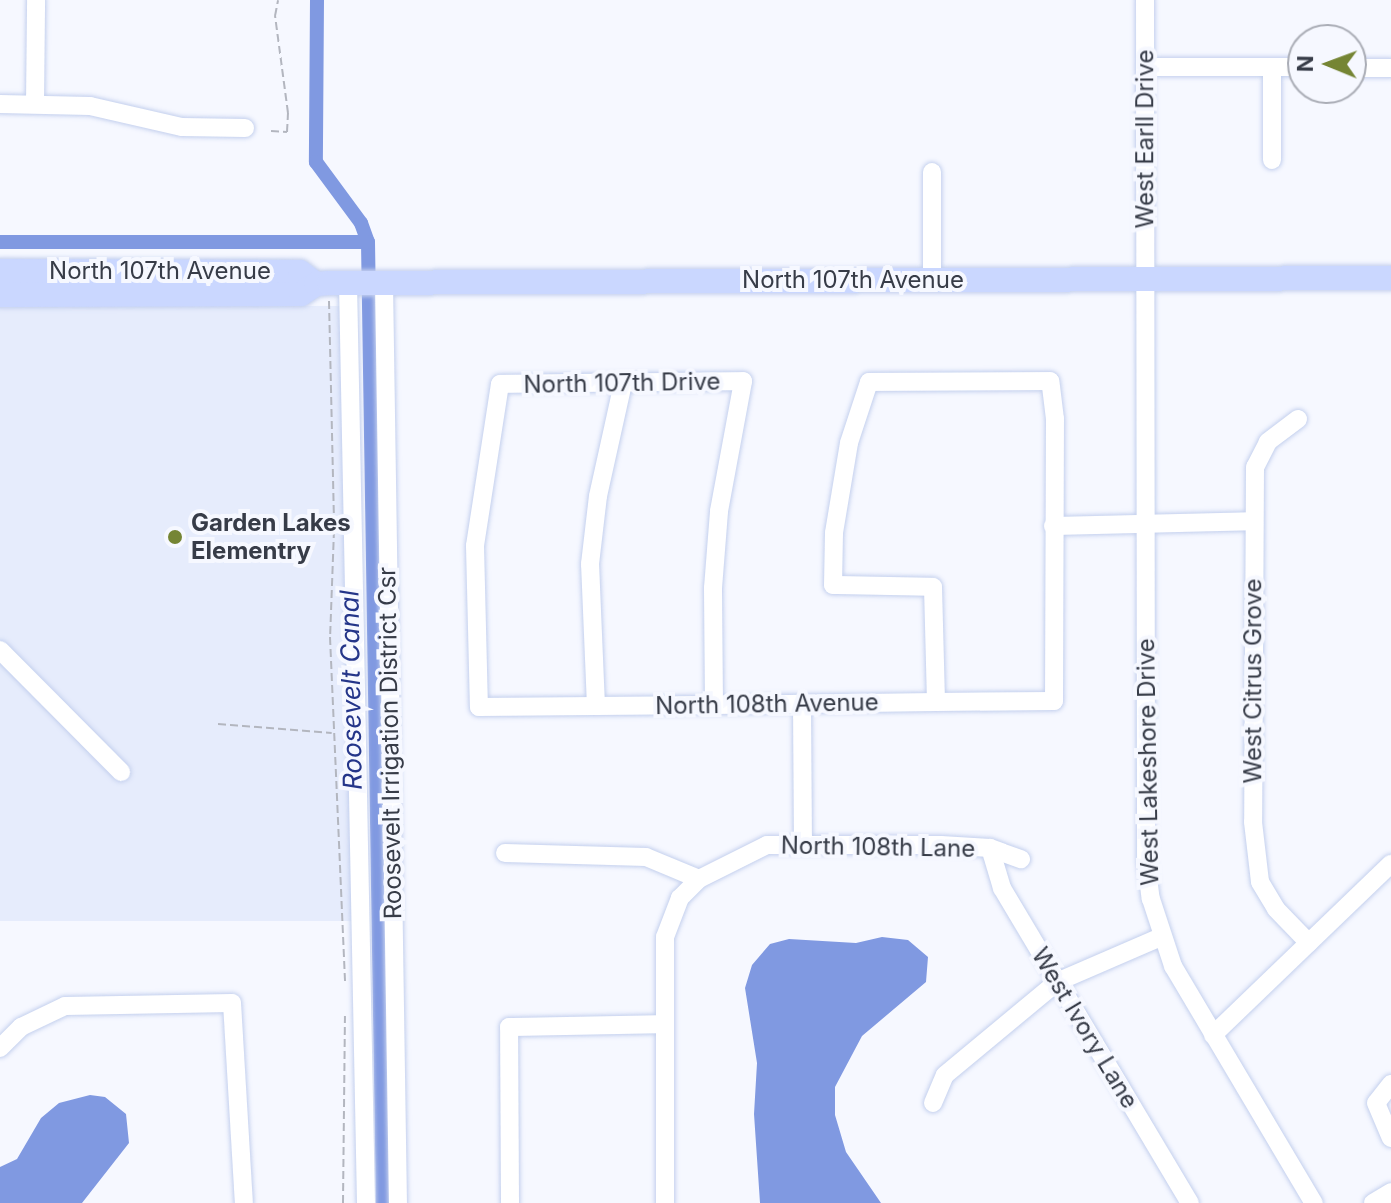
<!DOCTYPE html>
<html>
<head>
<meta charset="utf-8">
<style>
  body { margin:0 }
  #map { position:relative; width:1391px; height:1203px; overflow:hidden; background:#f6f8ff; font-family:Inter,sans-serif }
  div>[style] { position:absolute }
  [style*='--x'] { left:calc(var(--x)*1px); top:calc(var(--y)*1px); width:calc(var(--w)*1px); rotate:calc(var(--a)*1deg) }
  .built>* { inset:0; background:#e6ecfc }
  .water>* { inset:0; background:#8099e1 }
  .canal>* { height:14px; margin:-7px; padding:0 7px; transform-origin:7px; border-radius:7px; background:#8099e1 }
  .path>* { height:2px; margin-top:-1px; transform-origin:0; background:repeating-linear-gradient(90deg,#b3b6bf 0 8px,transparent 0 12px) }
  .roads { filter:drop-shadow(0 0 2px #c4d0ee) drop-shadow(0 0 2px #c4d0ee) }
  .minor>* { height:18px; margin:-9px; padding:0 9px; transform-origin:9px; border-radius:9px; background:#fff }
  .major>* { height:24px; margin:-12px; padding:0 12px; transform-origin:12px; border-radius:12px; background:#cad7ff }
  .dots>* { width:22px; height:22px; translate:-50% -50%; box-sizing:border-box; border:4px solid #f6f8ff; border-radius:50% }
  span { translate:-50% -50%; white-space:nowrap; text-align:center; line-height:1.15; -webkit-text-stroke:8px #f6f8ff; paint-order:stroke }
  .street-label { font-size:24px; color:#373c48 }
  .poi-label { font-size:24px; color:#373c48; font-weight:700 }
  .left { translate:0 -50%; text-align:left }
  .water-label { font-size:26px; color:#243589; font-style:italic }
  .north { position:absolute; left:1287px; top:24px; width:80px; height:80px; box-sizing:border-box; background:#f6f8ff; border:2px solid #aaadb6; border-radius:50%; rotate:271deg; font-size:22px; font-weight:700; line-height:32px; text-align:center; color:#373c48 }
  .north::after { content:''; display:block; margin:auto; width:28px; height:36px; background:#758534; clip-path:polygon(50% 0,100% 100%,50% 72%,0 100%) }
</style>
</head>
<body>
<div id="map">
  <div class="built">
    <i style="clip-path:polygon(0 305px,345px 306px,355px 921px,0 921px)"></i>
  </div>
  <div class="water">
    <i style="clip-path:polygon(882px 937px,908px 940px,928px 957px,926px 982px,862px 1036px,835px 1087px,835px 1115px,846px 1152px,881px 1203px,760px 1203px,754px 1114px,757px 1063px,745px 988px,752px 965px,770px 944px,789px 939px,856px 943px)"></i>
    <i style="clip-path:polygon(90px 1095px,105px 1097px,126px 1114px,129px 1143px,82px 1203px,0 1203px,0 1167px,17px 1159px,41px 1118px,59px 1103px)"></i>
  </div>
  <div class="canal">
    <i style="--x:317;--y:0;--w:162;--a:90.4"></i>
    <i style="--x:316;--y:162;--w:76;--a:53.6"></i>
    <i style="--x:361;--y:223;--w:20;--a:70"></i>
    <i style="--x:368;--y:242;--w:961;--a:89.11"></i>
    <i style="--x:0;--y:242;--w:368;--a:0"></i>
  </div>
  <div class="path">
    <i style="--x:271;--y:131;--w:16;--a:4"></i>
    <i style="--x:287;--y:132;--w:19;--a:-87"></i>
    <i style="--x:288;--y:113;--w:98;--a:-97.6"></i>
    <i style="--x:275;--y:16;--w:16;--a:-79"></i>
    <i style="--x:329;--y:301;--w:229;--a:88.7"></i>
    <i style="--x:334;--y:530;--w:107;--a:92.1"></i>
    <i style="--x:330;--y:637;--w:345;--a:87.5"></i>
    <i style="--x:218;--y:724;--w:114;--a:4.5"></i>
    <i style="--x:343;--y:1203;--w:187;--a:-89.4"></i>
  </div>
  <div class="roads">
    <div class="minor">
      <i style="--x:1145;--y:0;--w:861;--a:89.93"></i>
      <i style="--x:1146;--y:861;--w:38;--a:83"></i>
      <i style="--x:1151;--y:899;--w:71;--a:71.8"></i>
      <i style="--x:1173;--y:966;--w:276;--a:59.3"></i>
      <i style="--x:1145;--y:67;--w:158;--a:0"></i>
      <i style="--x:1351;--y:68;--w:40;--a:0"></i>
      <i style="--x:0;--y:104;--w:90;--a:1.3"></i>
      <i style="--x:90;--y:106;--w:94;--a:12.9"></i>
      <i style="--x:182;--y:127;--w:63;--a:0.9"></i>
      <i style="--x:35;--y:104;--w:104;--a:-89.4"></i>
      <i style="--x:1272;--y:160;--w:93;--a:-90"></i>
      <i style="--x:932;--y:280;--w:108;--a:-90"></i>
      <i style="--x:348;--y:283;--w:920;--a:88.88"></i>
      <i style="--x:384;--y:283;--w:920;--a:89.13"></i>
      <i style="--x:1298;--y:419;--w:38;--a:143"></i>
      <i style="--x:1268;--y:442;--w:28;--a:117"></i>
      <i style="--x:1255;--y:467;--w:355;--a:90.3"></i>
      <i style="--x:1253;--y:822;--w:60;--a:83.3"></i>
      <i style="--x:1260;--y:882;--w:31;--a:59"></i>
      <i style="--x:1276;--y:909;--w:47;--a:45.9"></i>
      <i style="--x:1053;--y:526;--w:200;--a:-1.4"></i>
      <i style="--x:0;--y:650;--w:172;--a:45.2"></i>
      <i style="--x:802;--y:704;--w:139;--a:89.6"></i>
      <i style="--x:714;--y:705;--w:117;--a:-90.5"></i>
      <i style="--x:713;--y:588;--w:77;--a:-85.5"></i>
      <i style="--x:719;--y:511;--w:132;--a:-79.5"></i>
      <i style="--x:743;--y:381;--w:243;--a:179.3"></i>
      <i style="--x:500;--y:384;--w:164;--a:98.8"></i>
      <i style="--x:475;--y:546;--w:161;--a:88.6"></i>
      <i style="--x:479;--y:707;--w:117;--a:-0.5"></i>
      <i style="--x:596;--y:706;--w:118;--a:-0.5"></i>
      <i style="--x:714;--y:705;--w:222;--a:-0.8"></i>
      <i style="--x:936;--y:702;--w:118;--a:-0.5"></i>
      <i style="--x:1054;--y:701;--w:282;--a:-89.8"></i>
      <i style="--x:1055;--y:419;--w:38;--a:-97"></i>
      <i style="--x:1050;--y:381;--w:181;--a:179.7"></i>
      <i style="--x:869;--y:382;--w:64;--a:108.2"></i>
      <i style="--x:849;--y:443;--w:91;--a:99.5"></i>
      <i style="--x:834;--y:533;--w:52;--a:91.1"></i>
      <i style="--x:833;--y:585;--w:100;--a:1.1"></i>
      <i style="--x:933;--y:587;--w:115;--a:88.5"></i>
      <i style="--x:596;--y:706;--w:142;--a:-92.4"></i>
      <i style="--x:590;--y:564;--w:68;--a:-83.3"></i>
      <i style="--x:598;--y:496;--w:116;--a:-77.5"></i>
      <i style="--x:990;--y:848;--w:42;--a:73.3"></i>
      <i style="--x:1002;--y:888;--w:367;--a:59.2"></i>
      <i style="--x:505;--y:853;--w:141;--a:1.6"></i>
      <i style="--x:646;--y:857;--w:57;--a:22.5"></i>
      <i style="--x:699;--y:879;--w:76;--a:-26.6"></i>
      <i style="--x:767;--y:845;--w:174;--a:0"></i>
      <i style="--x:941;--y:845;--w:49;--a:3.5"></i>
      <i style="--x:990;--y:848;--w:33;--a:20"></i>
      <i style="--x:1213;--y:1035;--w:247;--a:-43.9"></i>
      <i style="--x:0;--y:1048;--w:30;--a:-45"></i>
      <i style="--x:21;--y:1027;--w:49;--a:-25.5"></i>
      <i style="--x:65;--y:1006;--w:167;--a:-1"></i>
      <i style="--x:232;--y:1003;--w:200;--a:86.6"></i>
      <i style="--x:1391;--y:1084;--w:24;--a:128"></i>
      <i style="--x:1376;--y:1103;--w:38;--a:67"></i>
      <i style="--x:933;--y:1103;--w:30;--a:-67"></i>
      <i style="--x:945;--y:1075;--w:146;--a:-39.7"></i>
      <i style="--x:1057;--y:982;--w:113;--a:-23.4"></i>
      <i style="--x:510;--y:1203;--w:176;--a:-90.3"></i>
      <i style="--x:509;--y:1027;--w:153;--a:-1.1"></i>
      <i style="--x:665;--y:1203;--w:266;--a:-90"></i>
      <i style="--x:665;--y:937;--w:42;--a:-69"></i>
      <i style="--x:680;--y:898;--w:27;--a:-45"></i>
      <i style="--x:1373;--y:1203;--w:21;--a:-31"></i>
    </div>
    <div class="major">
      <i style="--x:0;--y:271;--w:300;--a:0.2"></i>
      <i style="--x:300;--y:272;--w:20;--a:37"></i>
      <i style="--x:0;--y:295;--w:301;--a:-0.2"></i>
      <i style="--x:301;--y:294;--w:18;--a:-34"></i>
      <i style="--x:316;--y:284;--w:13;--a:-4"></i>
      <i style="--x:329;--y:283;--w:1062;--a:-0.27"></i>
    </div>
  </div>
  <div class="dots">
    <i style="left:175px;top:537px;background:#758534"></i>
  </div>
  <div class="street-label">
    <span style="left:1145px;top:139px;rotate:-90deg">West Earll Drive</span>
    <span style="left:160px;top:271px">North 107th Avenue</span>
    <span style="left:853px;top:280px">North 107th Avenue</span>
    <span style="left:622px;top:383px;rotate:-1deg">North 107th Drive</span>
    <span style="left:1253px;top:681px;rotate:-90deg">West Citrus Grove</span>
    <span style="left:767px;top:704px;rotate:-1deg">North 108th Avenue</span>
    <span style="left:390px;top:743px;rotate:-91deg">Roosevelt Irrigation District Csr</span>
    <span style="left:1148px;top:762px;rotate:-91deg">West Lakeshore Drive</span>
    <span style="left:878px;top:847px;rotate:1deg">North 108th Lane</span>
    <span style="left:1085px;top:1028px;rotate:59deg">West Ivory Lane</span>
  </div>
  <div class="poi-label">
    <span class="left" style="left:191px;top:537px">Garden Lakes<br>Elementry</span>
  </div>
  <div class="water-label">
    <span style="left:351px;top:690px;rotate:-91deg">Roosevelt Canal</span>
  </div>
  <div class="north">N</div>
</div>
</body>
</html>
